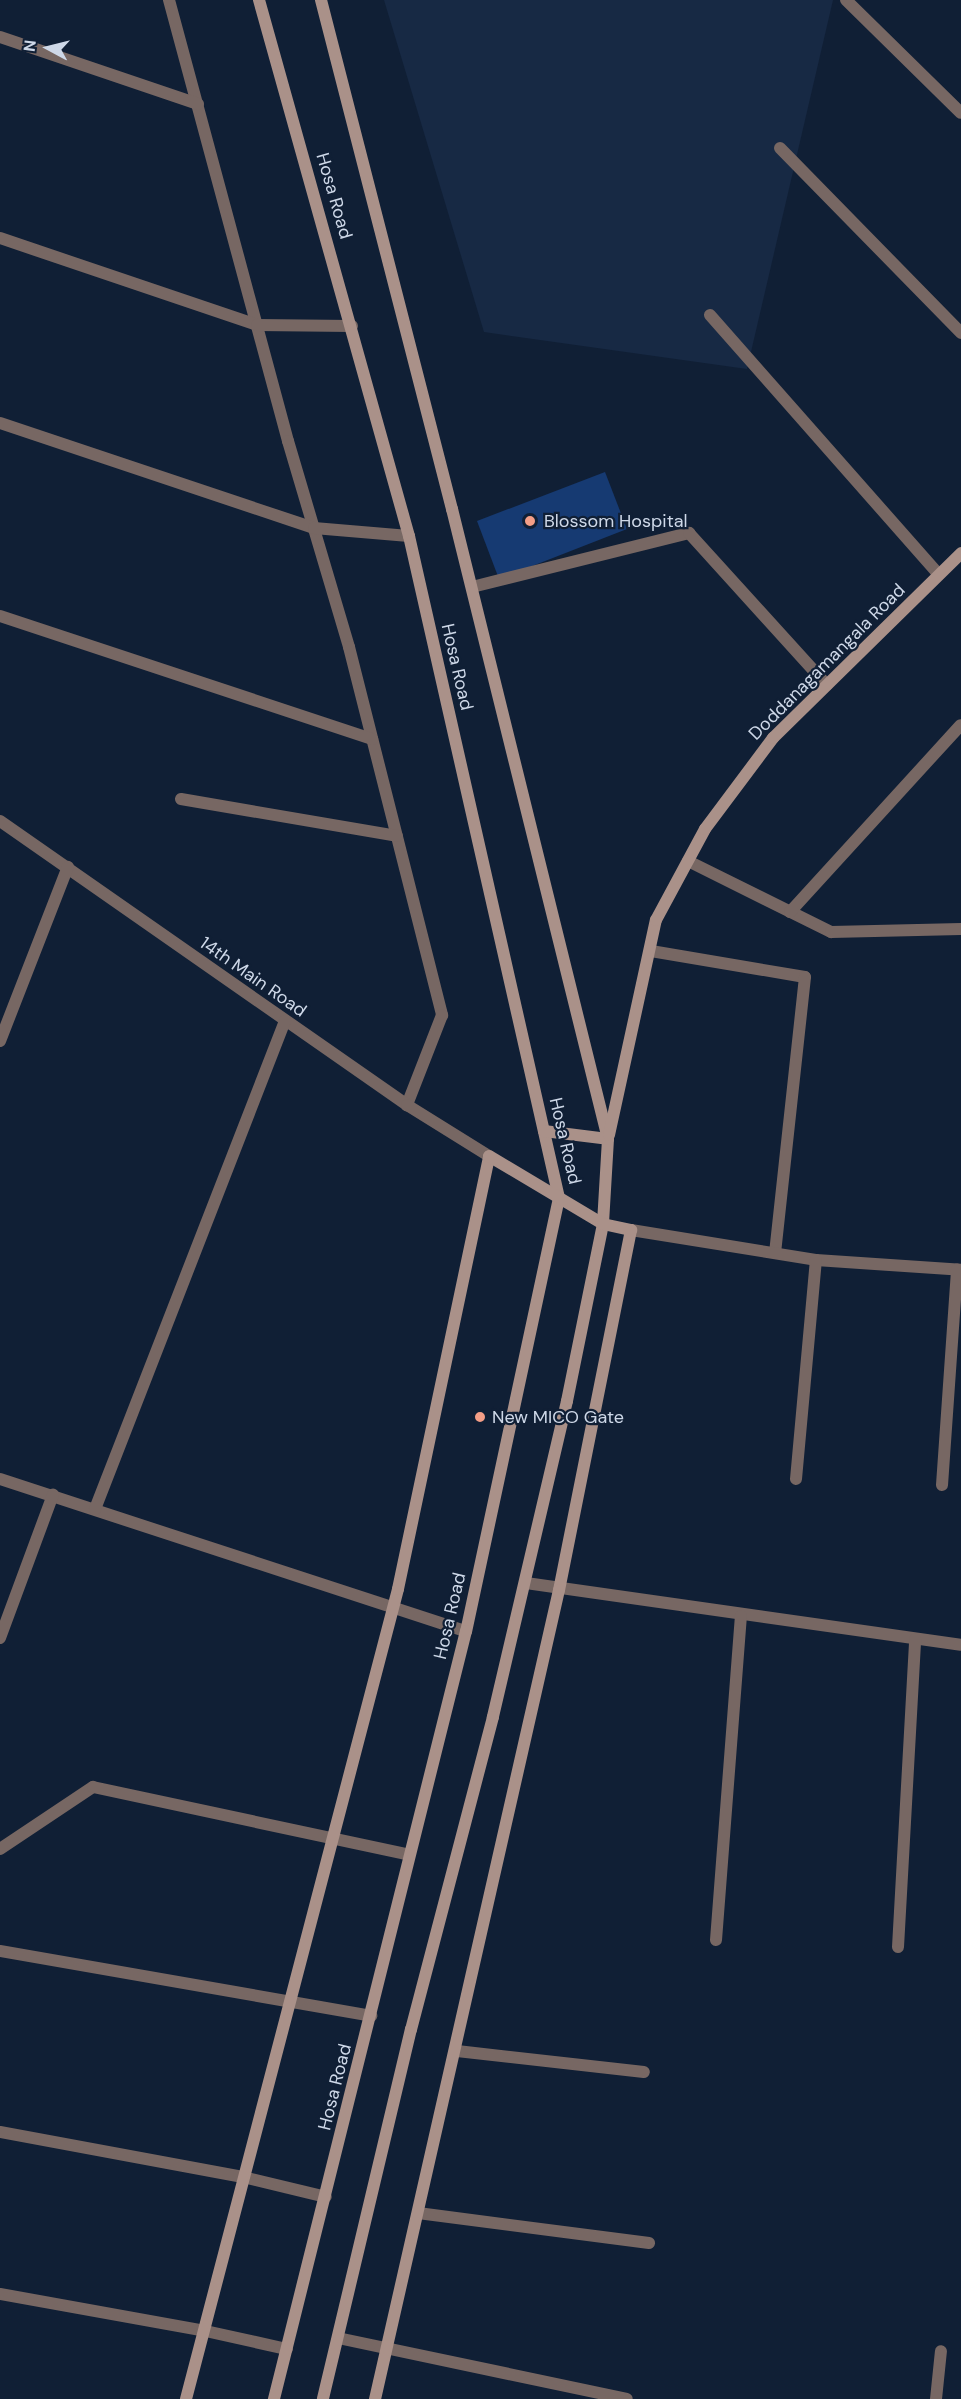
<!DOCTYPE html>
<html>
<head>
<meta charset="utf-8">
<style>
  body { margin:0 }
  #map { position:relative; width:961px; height:2399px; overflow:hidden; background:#101f35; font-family:"DM Sans",sans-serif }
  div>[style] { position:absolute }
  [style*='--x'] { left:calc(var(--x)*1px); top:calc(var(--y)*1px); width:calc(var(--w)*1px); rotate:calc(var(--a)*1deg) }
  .built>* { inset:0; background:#172944 }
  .building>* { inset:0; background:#163a72 }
  .street>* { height:12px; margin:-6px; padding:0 6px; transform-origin:6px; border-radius:6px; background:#776763 }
  .secondary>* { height:12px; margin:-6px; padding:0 6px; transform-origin:6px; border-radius:6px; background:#aa9189 }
  .dots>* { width:16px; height:16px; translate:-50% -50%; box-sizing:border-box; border:3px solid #101f35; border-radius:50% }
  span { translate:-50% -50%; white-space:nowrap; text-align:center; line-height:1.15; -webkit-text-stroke:4.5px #101f35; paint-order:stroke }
  .street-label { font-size:18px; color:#ced8e8 }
  .poi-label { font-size:18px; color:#ced8e8 }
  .left { translate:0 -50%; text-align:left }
  .north { position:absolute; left:18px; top:18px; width:60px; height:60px; -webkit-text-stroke:4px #101f35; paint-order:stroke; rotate:277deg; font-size:16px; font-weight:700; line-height:24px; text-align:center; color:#ced8e8 }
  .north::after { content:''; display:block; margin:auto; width:21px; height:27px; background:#ced8e8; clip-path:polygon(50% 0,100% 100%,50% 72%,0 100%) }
</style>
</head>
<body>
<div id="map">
  <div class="built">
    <i style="clip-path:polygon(384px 0,833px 0,747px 369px,484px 332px)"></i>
  </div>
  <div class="building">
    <i style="clip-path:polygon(605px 472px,627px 529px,499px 579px,477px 521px)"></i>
  </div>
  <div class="street">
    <i style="--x:169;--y:0;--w:457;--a:74.9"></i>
    <i style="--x:288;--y:441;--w:215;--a:73.5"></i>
    <i style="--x:349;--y:647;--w:380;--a:75.8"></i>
    <i style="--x:442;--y:1015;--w:97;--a:111.3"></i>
    <i style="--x:846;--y:0;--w:161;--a:44.5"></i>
    <i style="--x:0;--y:37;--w:209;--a:18.7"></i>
    <i style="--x:780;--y:148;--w:259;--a:45.6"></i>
    <i style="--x:0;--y:238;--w:271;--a:18.7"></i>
    <i style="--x:257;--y:325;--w:95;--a:0.6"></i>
    <i style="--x:710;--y:315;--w:346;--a:48.6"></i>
    <i style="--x:0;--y:423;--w:331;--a:18.5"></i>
    <i style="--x:314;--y:528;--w:95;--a:4.8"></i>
    <i style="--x:472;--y:587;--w:224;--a:-14"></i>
    <i style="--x:689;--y:533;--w:205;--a:47.8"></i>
    <i style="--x:0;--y:616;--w:392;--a:18.3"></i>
    <i style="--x:181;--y:799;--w:219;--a:9.7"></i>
    <i style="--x:0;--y:821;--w:496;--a:34.9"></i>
    <i style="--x:407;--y:1105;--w:97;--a:31.9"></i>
    <i style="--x:688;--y:861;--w:160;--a:26.4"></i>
    <i style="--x:831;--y:932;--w:130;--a:-1.3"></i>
    <i style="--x:790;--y:912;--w:253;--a:-47.6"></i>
    <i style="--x:651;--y:951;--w:156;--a:9.6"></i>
    <i style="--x:805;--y:977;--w:276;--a:96.2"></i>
    <i style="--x:0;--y:1041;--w:187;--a:-68.7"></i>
    <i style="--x:631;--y:1230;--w:187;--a:9.2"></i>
    <i style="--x:816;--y:1260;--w:145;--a:3.9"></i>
    <i style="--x:0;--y:1479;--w:490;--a:18.1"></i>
    <i style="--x:796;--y:1479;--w:220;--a:-84.8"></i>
    <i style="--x:942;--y:1485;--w:216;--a:-86"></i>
    <i style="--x:95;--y:1509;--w:524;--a:-68.73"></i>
    <i style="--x:526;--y:1583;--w:439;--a:8.1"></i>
    <i style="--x:0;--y:1638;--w:153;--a:-69.7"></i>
    <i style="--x:0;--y:1849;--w:112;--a:-33.7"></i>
    <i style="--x:93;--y:1787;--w:323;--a:12.1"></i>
    <i style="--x:716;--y:1940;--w:325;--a:-85.6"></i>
    <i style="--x:898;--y:1947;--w:308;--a:-86.8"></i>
    <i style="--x:0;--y:1951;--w:377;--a:9.9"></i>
    <i style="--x:457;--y:2051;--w:188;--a:6.4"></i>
    <i style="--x:0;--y:2132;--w:247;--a:10.5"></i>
    <i style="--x:243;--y:2177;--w:85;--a:13.5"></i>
    <i style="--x:418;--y:2213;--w:233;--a:7.4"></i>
    <i style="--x:0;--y:2294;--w:204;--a:10.2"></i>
    <i style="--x:201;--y:2330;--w:88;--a:12.5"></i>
    <i style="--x:338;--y:2338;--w:295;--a:11.9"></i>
    <i style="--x:936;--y:2399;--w:48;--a:-84.1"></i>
  </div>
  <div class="secondary">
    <i style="--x:259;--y:0;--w:557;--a:74.37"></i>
    <i style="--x:409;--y:536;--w:679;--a:77.23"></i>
    <i style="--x:559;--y:1198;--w:443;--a:102.1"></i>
    <i style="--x:466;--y:1631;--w:792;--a:104.04"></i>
    <i style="--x:321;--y:0;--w:526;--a:75.57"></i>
    <i style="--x:452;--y:509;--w:649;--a:76.09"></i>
    <i style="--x:608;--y:1139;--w:85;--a:93.4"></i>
    <i style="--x:603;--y:1224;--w:181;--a:101.5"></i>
    <i style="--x:567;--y:1401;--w:325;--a:103.2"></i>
    <i style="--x:493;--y:1717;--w:323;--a:104.7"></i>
    <i style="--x:411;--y:2029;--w:380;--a:103.4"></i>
    <i style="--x:544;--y:1131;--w:64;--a:7.1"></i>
    <i style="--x:609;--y:1135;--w:220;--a:-77.7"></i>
    <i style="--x:656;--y:920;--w:103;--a:-61.7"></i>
    <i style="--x:705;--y:829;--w:114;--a:-53.2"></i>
    <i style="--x:773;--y:738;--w:264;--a:-44.5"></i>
    <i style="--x:186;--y:2399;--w:837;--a:-75.33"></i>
    <i style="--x:398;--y:1589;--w:442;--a:-78.1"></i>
    <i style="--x:489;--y:1156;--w:133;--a:30.8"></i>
    <i style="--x:603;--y:1224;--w:29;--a:12"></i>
    <i style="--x:631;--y:1230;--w:367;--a:101.3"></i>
    <i style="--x:559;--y:1590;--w:830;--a:102.81"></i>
  </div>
  <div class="dots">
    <i style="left:530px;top:521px;background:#f49e87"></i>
    <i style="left:480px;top:1417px;background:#f49e87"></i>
  </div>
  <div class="street-label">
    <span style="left:334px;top:196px;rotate:74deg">Hosa Road</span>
    <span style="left:827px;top:662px;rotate:-45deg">Doddanagamangala Road</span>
    <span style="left:457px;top:667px;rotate:77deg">Hosa Road</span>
    <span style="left:253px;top:977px;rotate:35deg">14th Main Road</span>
    <span style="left:565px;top:1141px;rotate:77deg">Hosa Road</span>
    <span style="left:450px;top:1616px;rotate:-77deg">Hosa Road</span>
    <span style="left:335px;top:2087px;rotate:-76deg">Hosa Road</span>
  </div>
  <div class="poi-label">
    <span class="left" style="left:544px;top:521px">Blossom Hospital</span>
    <span class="left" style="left:492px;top:1417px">New MICO Gate</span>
  </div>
  <div class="north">N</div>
</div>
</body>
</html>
